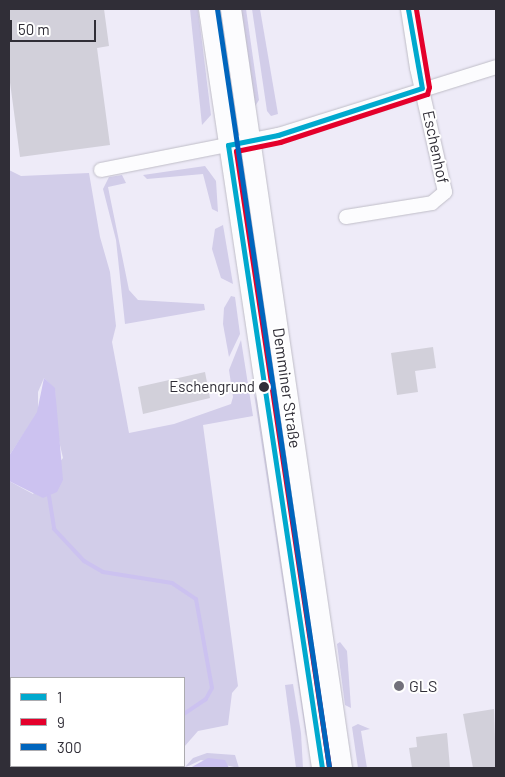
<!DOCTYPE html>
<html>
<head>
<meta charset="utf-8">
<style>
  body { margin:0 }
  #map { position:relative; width:505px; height:777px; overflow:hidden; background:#eeebf8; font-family:Barlow,sans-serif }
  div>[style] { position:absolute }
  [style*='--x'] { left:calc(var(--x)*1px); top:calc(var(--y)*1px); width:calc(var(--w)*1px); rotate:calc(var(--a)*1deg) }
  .green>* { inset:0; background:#d2cde9 }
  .water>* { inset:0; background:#ccc2f0 }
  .stream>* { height:4px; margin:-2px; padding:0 2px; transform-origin:2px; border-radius:2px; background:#ccc2f0 }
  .building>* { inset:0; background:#d2d0da }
  .roads { filter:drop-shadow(0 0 1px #bfbdc7) drop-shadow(0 0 1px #bfbdc7) }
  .minor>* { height:14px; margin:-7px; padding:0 7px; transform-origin:7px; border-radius:7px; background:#fcfcfe }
  .secondary>* { height:20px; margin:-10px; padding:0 10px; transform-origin:10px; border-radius:10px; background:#fcfcfe }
  .bus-1>* { height:5px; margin:-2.5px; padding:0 2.5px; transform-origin:2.5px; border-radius:2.5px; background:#00a9ce }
  .bus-2>* { height:5px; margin:-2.5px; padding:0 2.5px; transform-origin:2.5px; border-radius:2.5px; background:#e4002b }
  .bus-3>* { height:5px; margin:-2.5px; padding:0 2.5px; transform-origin:2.5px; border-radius:2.5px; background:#0065bd }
  .dots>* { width:14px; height:14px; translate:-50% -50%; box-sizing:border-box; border:2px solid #fff; border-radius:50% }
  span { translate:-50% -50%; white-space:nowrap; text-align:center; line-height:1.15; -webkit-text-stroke:4px #fff; paint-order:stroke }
  .bus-label { font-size:15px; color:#302e37 }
  .right { translate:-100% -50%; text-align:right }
  .street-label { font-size:16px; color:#302e37 }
  .poi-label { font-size:16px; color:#302e37 }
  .left { translate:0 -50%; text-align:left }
  .frame { position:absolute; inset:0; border:10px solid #302e37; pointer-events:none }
  .legend { position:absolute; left:10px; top:677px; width:175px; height:90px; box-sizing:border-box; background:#fff; border:1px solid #acabaf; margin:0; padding:6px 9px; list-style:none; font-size:15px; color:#302e37 }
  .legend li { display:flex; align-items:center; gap:10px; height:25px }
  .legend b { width:25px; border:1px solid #acabaf }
  .scale { position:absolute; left:10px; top:20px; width:86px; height:22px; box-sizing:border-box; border:2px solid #302e37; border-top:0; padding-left:6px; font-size:15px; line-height:18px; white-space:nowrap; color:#302e37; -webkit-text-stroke:4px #fff; paint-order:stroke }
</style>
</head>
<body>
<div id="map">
  <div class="green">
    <i style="clip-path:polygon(190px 9px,198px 9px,211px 115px,202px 125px)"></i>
    <i style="clip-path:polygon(238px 9px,246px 9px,259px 100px,254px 108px)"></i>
    <i style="clip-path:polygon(252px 9px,260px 9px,278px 114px,271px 116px,267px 111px)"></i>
    <i style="clip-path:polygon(205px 166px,216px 181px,218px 212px,212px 209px,203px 174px,147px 179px,143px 175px)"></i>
    <i style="clip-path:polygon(9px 170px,21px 176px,89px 173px,100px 237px,110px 272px,116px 326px,112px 342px,129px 433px,174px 424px,231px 404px,233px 397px,229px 370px,241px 340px,253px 416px,203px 425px,238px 686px,232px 693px,228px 725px,198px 731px,184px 747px,184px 678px,11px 678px,11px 766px,94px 768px,9px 768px,9px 481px,33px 494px,63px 458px,56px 428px,55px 389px,44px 378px,38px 392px,38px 412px,9px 456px)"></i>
    <i style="clip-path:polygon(122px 175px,126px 183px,108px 187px,129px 290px,138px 300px,204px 304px,205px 310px,125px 324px,116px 240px,103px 189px,109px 177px)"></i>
    <i style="clip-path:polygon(223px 225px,233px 284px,221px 278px,212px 249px,215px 229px)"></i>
    <i style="clip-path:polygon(231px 296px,235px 297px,240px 334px,229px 357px,223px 324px,224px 308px)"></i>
    <i style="clip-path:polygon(254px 393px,261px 409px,307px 725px,306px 736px)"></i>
    <i style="clip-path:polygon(340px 642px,347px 651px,351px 708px,345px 705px,337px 644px)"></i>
    <i style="clip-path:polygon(293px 684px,301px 733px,303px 768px,296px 768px,285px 685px)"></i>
    <i style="clip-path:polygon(358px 724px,370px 729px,361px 731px,367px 768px,358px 768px,352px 727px)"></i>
    <i style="clip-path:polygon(207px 753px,235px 755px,239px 768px,201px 760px,184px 768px,193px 758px)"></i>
  </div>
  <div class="water">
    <i style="clip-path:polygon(44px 378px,55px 388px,63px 480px,57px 492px,43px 498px,9px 481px,9px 456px,37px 412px)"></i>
    <i style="clip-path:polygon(208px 758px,225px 760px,229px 768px,190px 768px)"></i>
  </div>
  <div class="stream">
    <i style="--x:49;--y:496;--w:33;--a:81"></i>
    <i style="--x:54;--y:529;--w:44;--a:46.8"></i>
    <i style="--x:84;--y:561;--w:22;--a:30"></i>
    <i style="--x:103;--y:572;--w:70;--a:9.1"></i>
    <i style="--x:172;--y:583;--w:29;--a:34"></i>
    <i style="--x:196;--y:599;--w:90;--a:79.8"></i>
    <i style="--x:212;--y:688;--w:13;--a:119"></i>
    <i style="--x:206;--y:699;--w:27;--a:146"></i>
  </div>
  <div class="building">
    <i style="clip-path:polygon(9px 9px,104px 9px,109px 46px,97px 48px,110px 145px,20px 157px,9px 75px)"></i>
    <i style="clip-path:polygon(433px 347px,436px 368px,415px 371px,418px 392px,397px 395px,391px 353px)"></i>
    <i style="clip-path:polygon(205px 372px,210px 398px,143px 414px,138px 387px)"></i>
    <i style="clip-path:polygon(494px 709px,496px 768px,473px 768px,463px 714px)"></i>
    <i style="clip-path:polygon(447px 733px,450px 768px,412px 768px,409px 748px,417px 747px,416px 737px)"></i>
  </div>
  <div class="roads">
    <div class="minor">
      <i style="--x:101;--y:170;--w:180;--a:-11.2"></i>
      <i style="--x:278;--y:135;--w:228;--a:-17.3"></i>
      <i style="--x:346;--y:217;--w:87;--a:-9.2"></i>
      <i style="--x:432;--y:203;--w:17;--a:-40"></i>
      <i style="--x:445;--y:192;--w:127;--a:-102.7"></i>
      <i style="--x:417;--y:68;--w:60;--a:-98.7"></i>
      <i style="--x:174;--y:766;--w:2;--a:90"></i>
    </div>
    <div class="secondary">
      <i style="--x:209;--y:9;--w:767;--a:81.53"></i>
      <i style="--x:231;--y:9;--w:767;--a:81.68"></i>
    </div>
  </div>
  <div class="bus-1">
    <i style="--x:408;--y:9;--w:80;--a:80"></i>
    <i style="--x:322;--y:768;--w:630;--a:-98.58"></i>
    <i style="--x:228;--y:145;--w:51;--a:-11.3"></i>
    <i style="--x:278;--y:135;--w:151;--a:-18.1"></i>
  </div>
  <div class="bus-2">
    <i style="--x:329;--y:767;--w:623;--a:-98.59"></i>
    <i style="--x:236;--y:151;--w:45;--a:-11.6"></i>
    <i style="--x:280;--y:142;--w:155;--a:-18.1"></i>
    <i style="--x:427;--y:94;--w:7;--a:-74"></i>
    <i style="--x:429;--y:87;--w:79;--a:-99.5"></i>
  </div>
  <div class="bus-3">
    <i style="--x:217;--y:9;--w:766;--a:81.59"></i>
  </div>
  <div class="dots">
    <i style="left:264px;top:387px;background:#302e37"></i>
    <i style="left:399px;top:686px;background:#72707b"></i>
  </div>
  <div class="bus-label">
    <span class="right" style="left:255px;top:387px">Eschengrund</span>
  </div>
  <div class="street-label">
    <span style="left:436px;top:147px;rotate:78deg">Eschenhof</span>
    <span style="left:287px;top:388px;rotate:82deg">Demminer Straße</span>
  </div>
  <div class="poi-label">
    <span class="left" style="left:409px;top:686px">GLS</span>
  </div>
  <div class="frame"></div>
  <ul class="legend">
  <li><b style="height:6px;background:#00a9ce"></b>1</li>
  <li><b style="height:6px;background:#e4002b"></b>9</li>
  <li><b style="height:6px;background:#0065bd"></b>300</li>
  </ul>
  <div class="scale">50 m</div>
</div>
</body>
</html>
